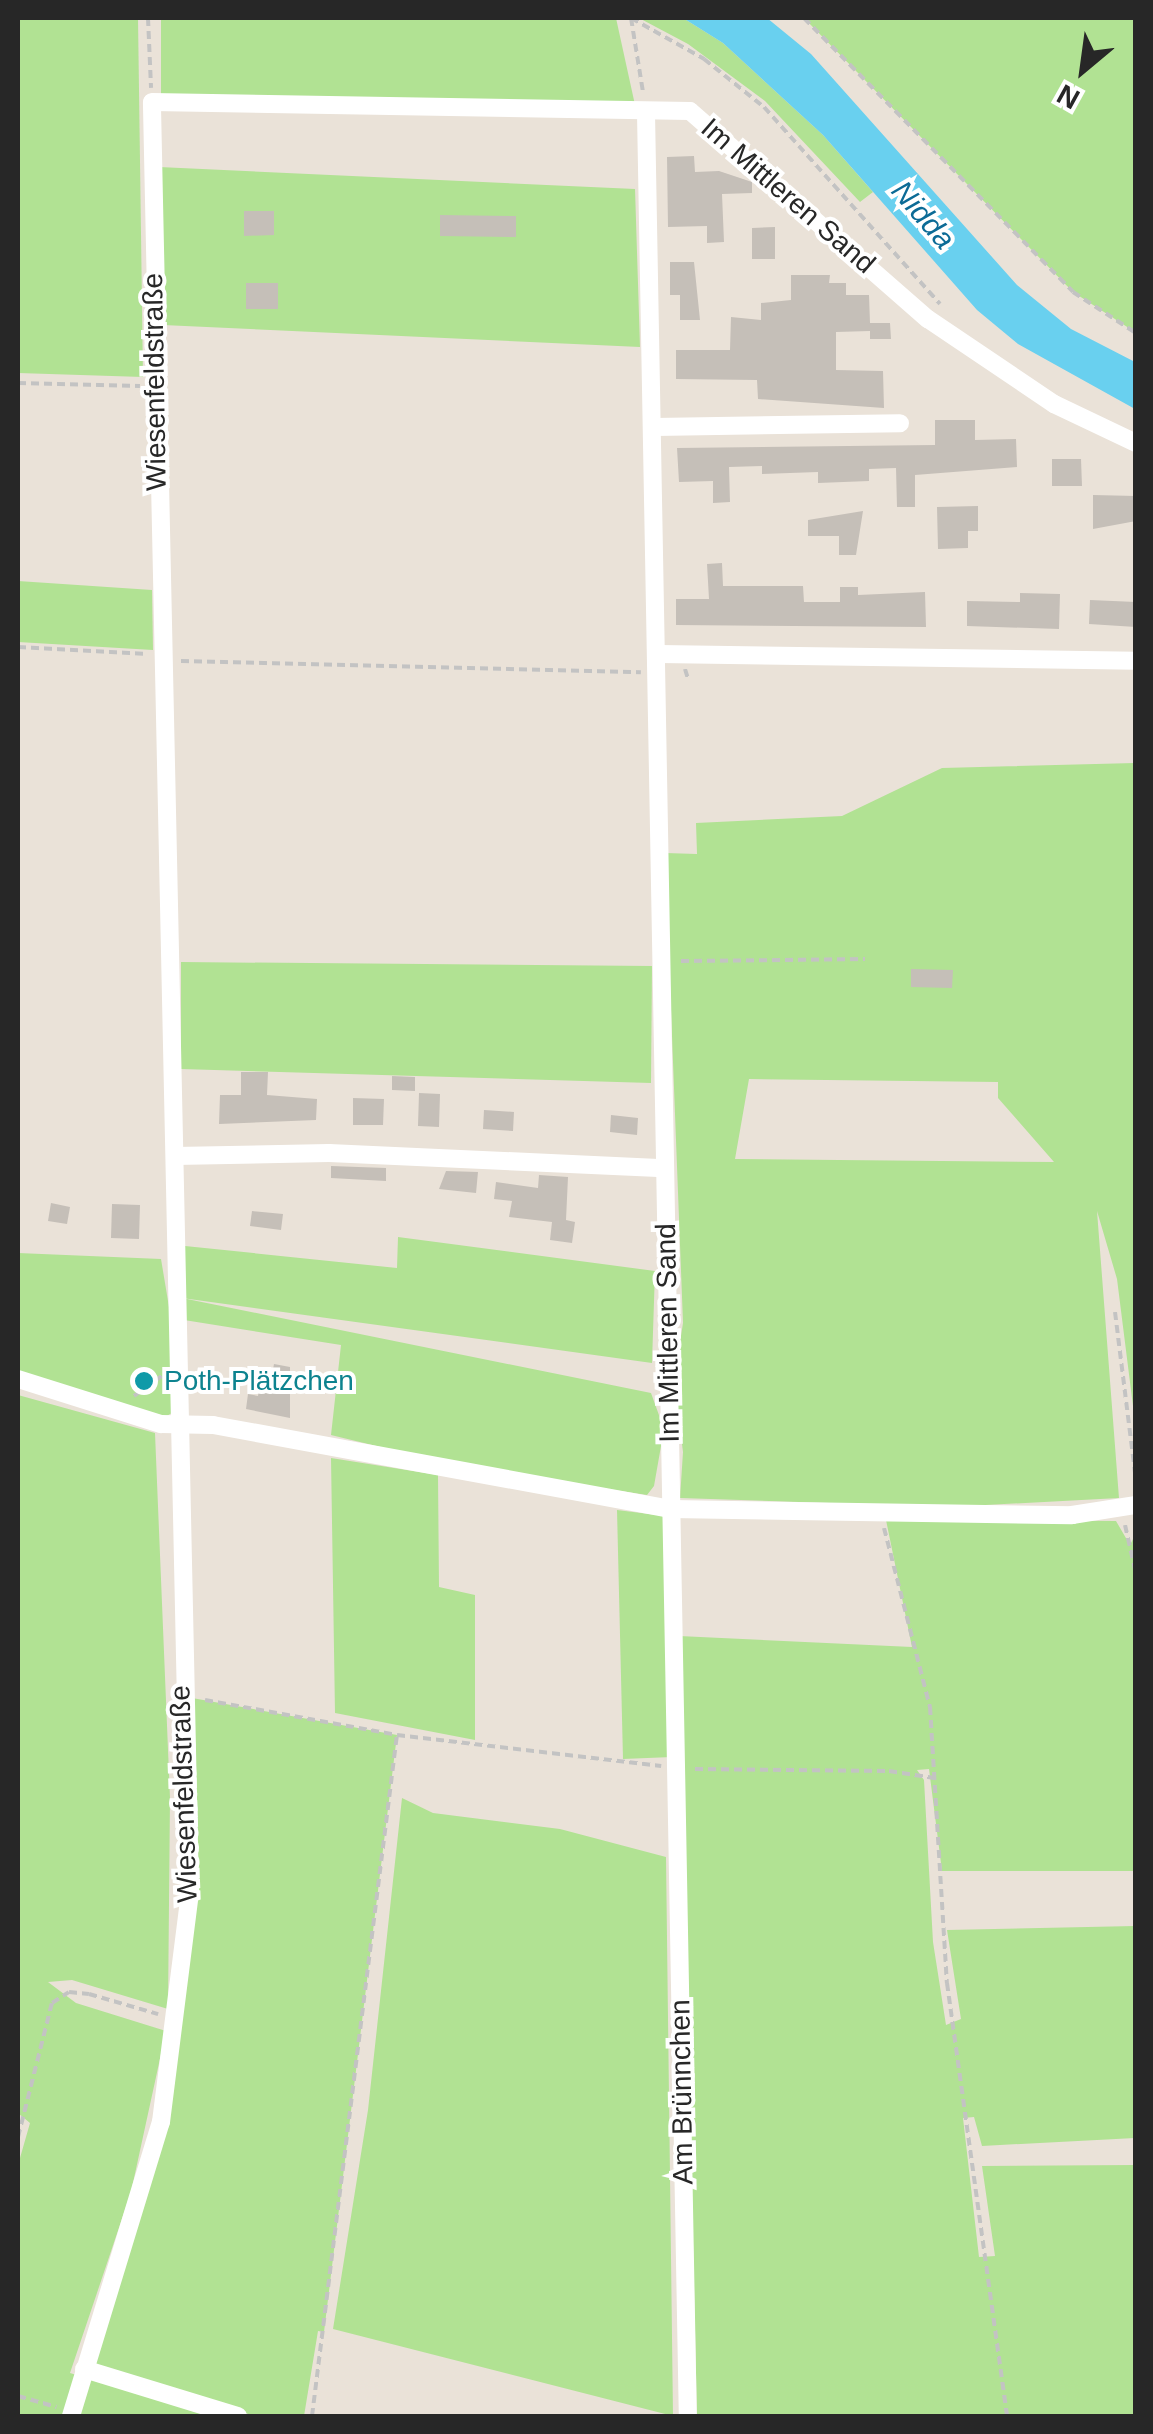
<!DOCTYPE html>
<html>
<head>
<meta charset="utf-8">
<style>
  body { margin:0 }
  #map { position:relative; width:1153px; height:2434px; overflow:hidden; background:#eae2d8; font-family:Helvetica,sans-serif }
  div>[style] { position:absolute }
  [style*='--x'] { left:calc(var(--x)*1px); top:calc(var(--y)*1px); width:calc(var(--w)*1px); rotate:calc(var(--a)*1deg) }
  .green>* { inset:0; background:#b1e293 }
  .water>* { inset:0; background:#69d0ef }
  .building>* { inset:0; background:#c5bfb8 }
  .path>* { height:4px; margin-top:-2px; transform-origin:0; background:repeating-linear-gradient(90deg,#c3c3c3 0 8px,transparent 0 13px) }
  .minor>* { height:18px; margin:-9px; padding:0 9px; transform-origin:9px; border-radius:9px; background:#fff }
  .dots>* { width:28px; height:28px; translate:-50% -50%; box-sizing:border-box; border:5px solid #fff; border-radius:50% }
  span { translate:-50% -50%; white-space:nowrap; text-align:center; line-height:1.15; -webkit-text-stroke:8px #fff; paint-order:stroke }
  .street-label { font-size:28px; color:#272727 }
  .culture-label { font-size:28px; color:#0d838f }
  .left { translate:0 -50%; text-align:left }
  .water-label { font-size:30px; color:#0c6b96; font-style:italic }
  .frame { position:absolute; inset:0; border:20px solid #272727; pointer-events:none }
  .north { position:absolute; left:1033px; top:20px; width:100px; height:100px; -webkit-text-stroke:8px #fff; paint-order:stroke; rotate:209deg; font-size:28px; font-weight:700; line-height:40px; text-align:center; color:#272727 }
  .north::after { content:''; display:block; margin:auto; width:35px; height:45px; background:#272727; clip-path:polygon(50% 0,100% 100%,50% 72%,0 100%) }
</style>
</head>
<body>
<div id="map">
  <div class="green">
    <i style="clip-path:polygon(18px 18px,138px 18px,143px 377px,18px 373px)"></i>
    <i style="clip-path:polygon(161px 18px,616px 18px,635px 105px,161px 98px)"></i>
    <i style="clip-path:polygon(639px 18px,683px 18px,723px 43px,823px 135px,873px 192px,860px 202px,765px 101px,688px 44px)"></i>
    <i style="clip-path:polygon(804px 18px,1135px 18px,1135px 332px,1073px 292px)"></i>
    <i style="clip-path:polygon(159px 167px,635px 189px,640px 347px,163px 325px)"></i>
    <i style="clip-path:polygon(18px 581px,152px 590px,153px 650px,18px 642px)"></i>
    <i style="clip-path:polygon(evenodd,1135px 763px,1135px 1422px,1117px 1279px,1097px 1211px,1119px 1498px,948px 1507px,680px 1498px,683px 1452px,674px 1381px,683px 1323px,665px 853px,697px 854px,696px 823px,842px 816px,942px 768px,1135px 763px,749px 1079px,998px 1082px,998px 1098px,1054px 1162px,735px 1159px,749px 1079px)"></i>
    <i style="clip-path:polygon(181px 962px,652px 966px,651px 1083px,181px 1069px)"></i>
    <i style="clip-path:polygon(398px 1237px,655px 1271px,652px 1363px,182px 1298px,651px 1393px,664px 1429px,654px 1486px,647px 1495px,463px 1467px,331px 1435px,341px 1345px,184px 1320px,182px 1298px,185px 1246px,397px 1268px)"></i>
    <i style="clip-path:polygon(18px 1253px,161px 1259px,173px 1331px,172px 1413px,163px 1418px,18px 1375px)"></i>
    <i style="clip-path:polygon(18px 1395px,155px 1433px,170px 1798px,168px 2009px,72px 1980px,48px 1982px,76px 2003px,166px 2031px,131px 2192px,70px 2373px,212px 2416px,18px 2416px,18px 2165px,30px 2123px,18px 2113px)"></i>
    <i style="clip-path:polygon(331px 1458px,438px 1475px,439px 1587px,475px 1595px,475px 1740px,335px 1713px)"></i>
    <i style="clip-path:polygon(617px 1510px,665px 1516px,672px 1757px,623px 1759px)"></i>
    <i style="clip-path:polygon(886px 1520px,1116px 1521px,1130px 1545px,1135px 1535px,1135px 1871px,942px 1871px,929px 1769px,917px 1770px,924px 1780px,933px 1942px,946px 2025px,961px 2019px,947px 1930px,1135px 1926px,1135px 2138px,982px 2146px,974px 2117px,963px 2118px,979px 2257px,995px 2256px,982px 2166px,1135px 2165px,1135px 2416px,697px 2416px,679px 1636px,912px 1647px)"></i>
    <i style="clip-path:polygon(181px 1696px,397px 1735px,324px 2332px,318px 2331px,304px 2416px,255px 2416px,93px 2367px,161px 2122px,190px 1891px)"></i>
    <i style="clip-path:polygon(402px 1798px,433px 1813px,560px 1829px,666px 1857px,673px 2416px,333px 2329px,368px 2110px)"></i>
  </div>
  <div class="water">
    <i style="clip-path:polygon(683px 18px,767px 18px,811px 54px,1017px 285px,1071px 329px,1135px 362px,1135px 409px,1018px 344px,977px 310px,823px 135px,723px 43px)"></i>
  </div>
  <div class="building">
    <i style="clip-path:polygon(694px 156px,695px 172px,719px 171px,752px 182px,752px 193px,722px 194px,724px 242px,707px 243px,707px 226px,668px 227px,667px 157px)"></i>
    <i style="clip-path:polygon(244px 211px,274px 211px,274px 235px,244px 236px)"></i>
    <i style="clip-path:polygon(440px 215px,516px 216px,516px 237px,440px 236px)"></i>
    <i style="clip-path:polygon(775px 227px,775px 259px,752px 259px,752px 228px)"></i>
    <i style="clip-path:polygon(670px 262px,694px 262px,700px 320px,680px 320px,680px 295px,670px 295px)"></i>
    <i style="clip-path:polygon(791px 275px,830px 275px,829px 283px,846px 283px,846px 295px,869px 295px,870px 323px,890px 323px,891px 339px,870px 339px,870px 331px,836px 332px,836px 370px,883px 371px,884px 408px,758px 399px,757px 380px,676px 379px,676px 350px,730px 350px,731px 317px,761px 320px,761px 303px,791px 300px)"></i>
    <i style="clip-path:polygon(246px 283px,278px 283px,278px 309px,246px 309px)"></i>
    <i style="clip-path:polygon(935px 420px,975px 420px,975px 440px,1016px 439px,1017px 467px,915px 475px,915px 507px,897px 507px,896px 468px,869px 469px,869px 481px,818px 483px,818px 472px,762px 474px,762px 466px,729px 467px,730px 502px,713px 503px,713px 481px,679px 482px,677px 448px,935px 445px)"></i>
    <i style="clip-path:polygon(1052px 459px,1081px 459px,1082px 486px,1052px 486px)"></i>
    <i style="clip-path:polygon(1093px 495px,1136px 496px,1136px 521px,1093px 529px)"></i>
    <i style="clip-path:polygon(978px 506px,978px 531px,968px 531px,968px 548px,938px 549px,937px 507px)"></i>
    <i style="clip-path:polygon(863px 511px,856px 555px,839px 555px,839px 536px,808px 536px,808px 520px)"></i>
    <i style="clip-path:polygon(722px 563px,723px 586px,803px 586px,804px 602px,840px 602px,840px 587px,858px 587px,858px 595px,925px 592px,926px 627px,676px 625px,676px 599px,709px 599px,707px 564px)"></i>
    <i style="clip-path:polygon(1020px 593px,1060px 594px,1059px 629px,967px 626px,967px 601px,1020px 602px)"></i>
    <i style="clip-path:polygon(1090px 600px,1136px 602px,1136px 627px,1089px 624px)"></i>
    <i style="clip-path:polygon(911px 969px,953px 970px,952px 988px,911px 987px)"></i>
    <i style="clip-path:polygon(241px 1072px,268px 1072px,267px 1095px,317px 1099px,316px 1120px,219px 1124px,220px 1095px,241px 1095px)"></i>
    <i style="clip-path:polygon(392px 1076px,415px 1077px,415px 1091px,392px 1090px)"></i>
    <i style="clip-path:polygon(419px 1093px,440px 1094px,439px 1127px,418px 1126px)"></i>
    <i style="clip-path:polygon(353px 1098px,384px 1099px,383px 1125px,353px 1125px)"></i>
    <i style="clip-path:polygon(484px 1110px,514px 1112px,513px 1131px,483px 1129px)"></i>
    <i style="clip-path:polygon(611px 1115px,638px 1118px,637px 1135px,610px 1132px)"></i>
    <i style="clip-path:polygon(331px 1166px,386px 1168px,386px 1181px,331px 1178px)"></i>
    <i style="clip-path:polygon(446px 1171px,478px 1172px,476px 1193px,439px 1189px)"></i>
    <i style="clip-path:polygon(539px 1175px,568px 1177px,566px 1220px,575px 1222px,572px 1243px,550px 1240px,552px 1222px,509px 1217px,512px 1201px,494px 1199px,496px 1182px,538px 1188px)"></i>
    <i style="clip-path:polygon(51px 1203px,70px 1207px,67px 1224px,48px 1221px)"></i>
    <i style="clip-path:polygon(112px 1204px,140px 1205px,139px 1239px,111px 1238px)"></i>
    <i style="clip-path:polygon(252px 1211px,283px 1214px,281px 1230px,250px 1226px)"></i>
    <i style="clip-path:polygon(274px 1364px,290px 1367px,290px 1418px,246px 1409px,248px 1394px,258px 1396px,260px 1384px,270px 1385px)"></i>
  </div>
  <div class="path">
    <i style="--x:148;--y:18;--w:70;--a:87.5"></i>
    <i style="--x:631;--y:18;--w:84;--a:29.3"></i>
    <i style="--x:704;--y:59;--w:77;--a:38.7"></i>
    <i style="--x:764;--y:107;--w:264;--a:48.2"></i>
    <i style="--x:631;--y:18;--w:75;--a:80.8"></i>
    <i style="--x:804;--y:18;--w:384;--a:45.5"></i>
    <i style="--x:1073;--y:292;--w:75;--a:33.1"></i>
    <i style="--x:18;--y:383;--w:122;--a:1.4"></i>
    <i style="--x:18;--y:647;--w:130;--a:3.1"></i>
    <i style="--x:181;--y:661;--w:460;--a:1.4"></i>
    <i style="--x:685;--y:669;--w:10;--a:73"></i>
    <i style="--x:681;--y:961;--w:184;--a:-0.6"></i>
    <i style="--x:1115;--y:1312;--w:170;--a:82.9"></i>
    <i style="--x:134;--y:1396;--w:36;--a:-36"></i>
    <i style="--x:1125;--y:1525;--w:50;--a:77.3"></i>
    <i style="--x:884;--y:1528;--w:185;--a:75.6"></i>
    <i style="--x:930;--y:1707;--w:277;--a:86.5"></i>
    <i style="--x:947;--y:1983;--w:437;--a:82.1"></i>
    <i style="--x:205;--y:1700;--w:195;--a:10.3"></i>
    <i style="--x:397;--y:1735;--w:266;--a:6.7"></i>
    <i style="--x:695;--y:1769;--w:194;--a:0.6"></i>
    <i style="--x:889;--y:1771;--w:46;--a:8.8"></i>
    <i style="--x:18;--y:2137;--w:138;--a:-75.8"></i>
    <i style="--x:52;--y:2003;--w:20;--a:-33"></i>
    <i style="--x:69;--y:1992;--w:20;--a:6"></i>
    <i style="--x:89;--y:1994;--w:72;--a:16.2"></i>
    <i style="--x:18;--y:2396;--w:40;--a:16"></i>
    <i style="--x:312;--y:2416;--w:686;--a:-82.89"></i>
  </div>
  <div class="minor">
    <i style="--x:646;--y:113;--w:2303;--a:88.96"></i>
    <i style="--x:655;--y:427;--w:245;--a:-0.9"></i>
    <i style="--x:659;--y:654;--w:477;--a:0.8"></i>
    <i style="--x:175;--y:1156;--w:154;--a:-1.1"></i>
    <i style="--x:329;--y:1153;--w:335;--a:2.6"></i>
    <i style="--x:18;--y:1379;--w:150;--a:17.5"></i>
    <i style="--x:161;--y:1424;--w:52;--a:1.1"></i>
    <i style="--x:213;--y:1425;--w:466;--a:10.4"></i>
    <i style="--x:671;--y:1509;--w:401;--a:0.9"></i>
    <i style="--x:1072;--y:1515;--w:65;--a:-8.9"></i>
    <i style="--x:84;--y:2369;--w:161;--a:17"></i>
    <i style="--x:71;--y:2416;--w:307;--a:-73"></i>
    <i style="--x:161;--y:2122;--w:233;--a:-82.8"></i>
    <i style="--x:190;--y:1891;--w:1789;--a:-91.22"></i>
    <i style="--x:152;--y:102;--w:538;--a:0.96"></i>
    <i style="--x:690;--y:111;--w:316;--a:41.2"></i>
    <i style="--x:928;--y:319;--w:152;--a:34"></i>
    <i style="--x:1054;--y:404;--w:91;--a:25.4"></i>
  </div>
  <div class="dots">
    <i style="left:144px;top:1381px;background:#0f9aa8"></i>
  </div>
  <div class="street-label">
    <span style="left:788px;top:196px;rotate:41deg">Im Mittleren Sand</span>
    <span style="left:155px;top:382px;rotate:-91deg">Wiesenfeldstraße</span>
    <span style="left:668px;top:1333px;rotate:-91deg">Im Mittleren Sand</span>
    <span style="left:184px;top:1794px;rotate:-92deg">Wiesenfeldstraße</span>
    <span style="left:682px;top:2092px;rotate:-91deg">Am Brünnchen</span>
  </div>
  <div class="culture-label">
    <span class="left" style="left:164px;top:1381px">Poth-Plätzchen</span>
  </div>
  <div class="water-label">
    <span style="left:923px;top:215px;rotate:49deg">Nidda</span>
  </div>
  <div class="frame"></div>
  <div class="north">N</div>
</div>
</body>
</html>
